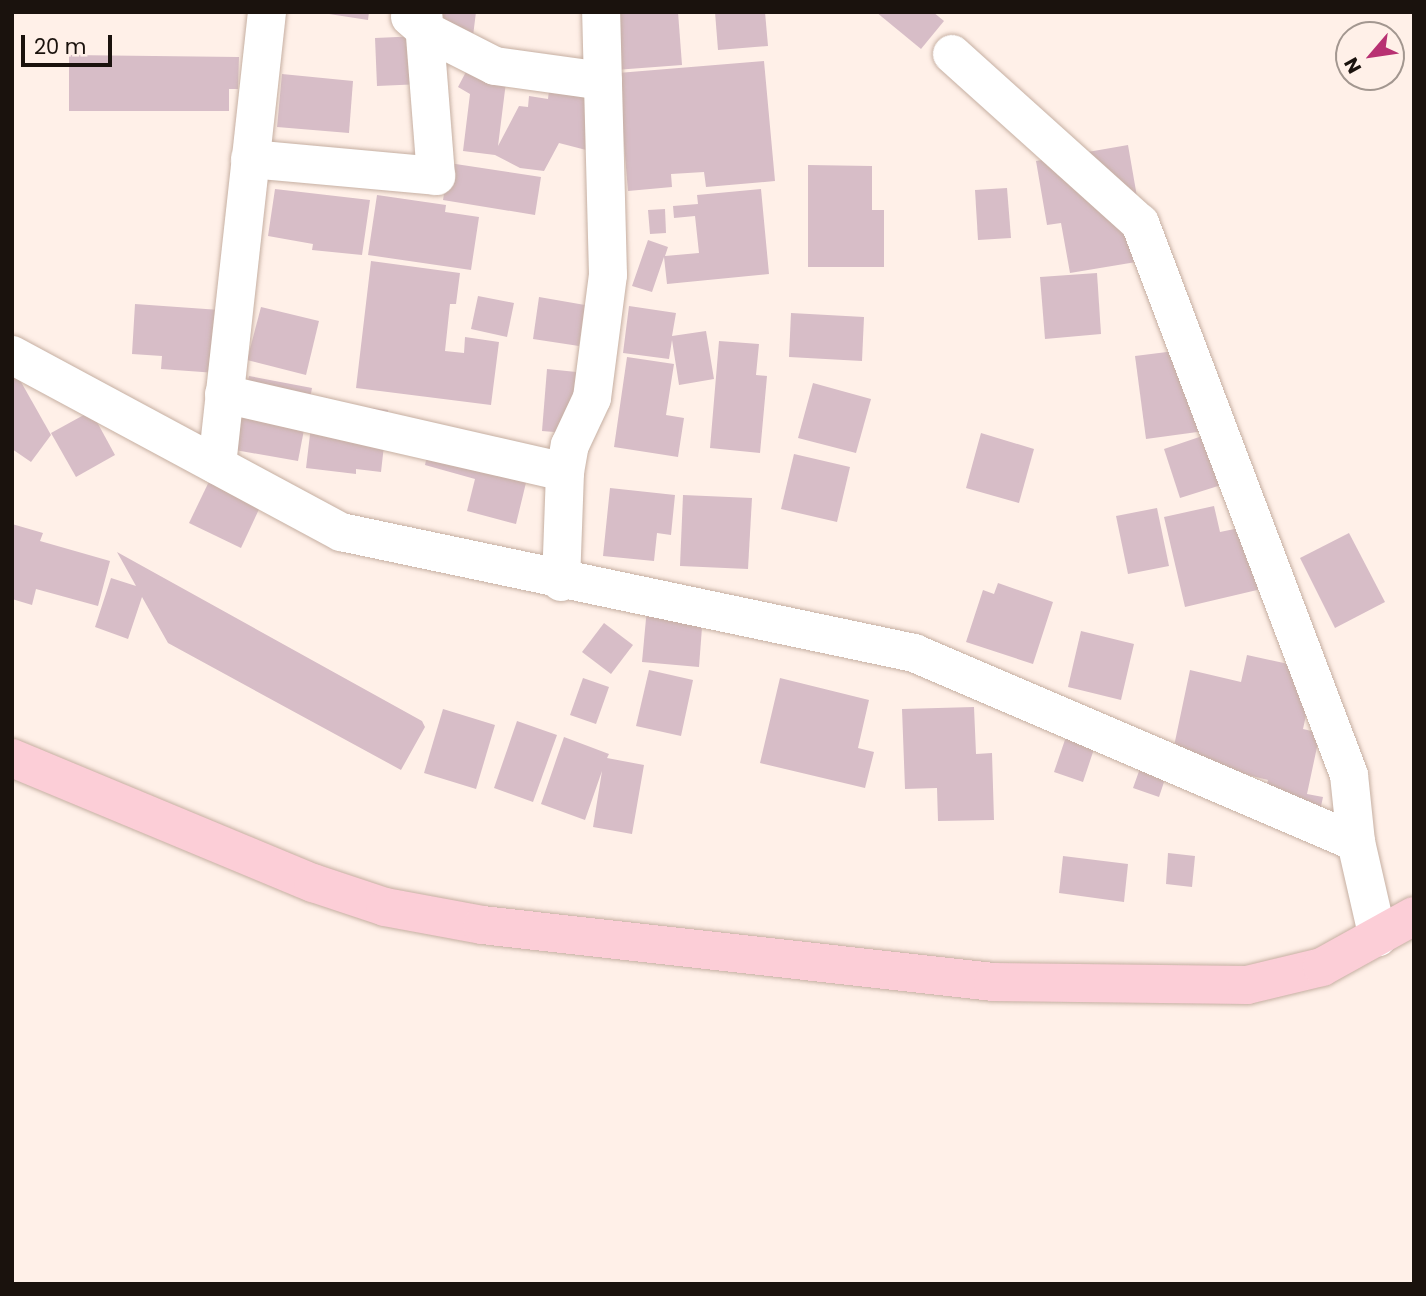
<!DOCTYPE html>
<html>
<head>
<meta charset="utf-8">
<style>
  body { margin:0 }
  #map { position:relative; width:1426px; height:1296px; overflow:hidden; background:#fff0e8; font-family:Poppins,sans-serif }
  div>[style] { position:absolute }
  [style*='--x'] { left:calc(var(--x)*1px); top:calc(var(--y)*1px); width:calc(var(--w)*1px); rotate:calc(var(--a)*1deg) }
  .building>* { inset:0; background:#d7bdc7 }
  .roads { filter:drop-shadow(0 0 2px #c6afa2) drop-shadow(0 0 2px #c6afa2) }
  .minor>* { height:38px; margin:-19px; padding:0 19px; transform-origin:19px; border-radius:19px; background:#fff }
  .major>* { height:38px; margin:-19px; padding:0 19px; transform-origin:19px; border-radius:19px; background:#fcced7 }
  span { translate:-50% -50%; white-space:nowrap; text-align:center; line-height:1.15; -webkit-text-stroke:7px #fff0e8; paint-order:stroke }
  .frame { position:absolute; inset:0; border:14px solid #1a120d; pointer-events:none }
  .north { position:absolute; left:1335px; top:21px; width:70px; height:70px; box-sizing:border-box; background:#fff0e8; border:2px solid #a39790; border-radius:50%; rotate:241deg; font-size:19px; font-weight:700; line-height:28px; text-align:center; color:#1a120d }
  .north::after { content:''; display:block; margin:auto; width:24px; height:32px; background:#b83172; clip-path:polygon(50% 0,100% 100%,50% 72%,0 100%) }
  .scale { position:absolute; left:21px; top:35px; width:91px; height:32px; box-sizing:border-box; border:4px solid #1a120d; border-top:0; padding-left:9px; font-size:21px; line-height:24px; white-space:nowrap; color:#1a120d; -webkit-text-stroke:5px #fff0e8; paint-order:stroke }
</style>
</head>
<body>
<div id="map">
  <div class="building">
    <i style="clip-path:polygon(316px 12px,369px 12px,368px 20px)"></i>
    <i style="clip-path:polygon(435px 12px,476px 12px,472px 44px)"></i>
    <i style="clip-path:polygon(611px 12px,678px 12px,682px 65px,615px 70px)"></i>
    <i style="clip-path:polygon(715px 12px,765px 12px,768px 46px,718px 50px)"></i>
    <i style="clip-path:polygon(876px 12px,933px 12px,944px 21px,921px 49px)"></i>
    <i style="clip-path:polygon(420px 36px,422px 84px,377px 86px,375px 38px)"></i>
    <i style="clip-path:polygon(69px 55px,239px 57px,238px 89px,229px 89px,229px 111px,69px 111px)"></i>
    <i style="clip-path:polygon(764px 61px,775px 181px,706px 187px,704px 172px,671px 174px,672px 187px,628px 191px,618px 73px)"></i>
    <i style="clip-path:polygon(468px 68px,506px 82px,498px 146px,519px 106px,528px 107px,529px 96px,548px 99px,549px 90px,599px 83px,590px 151px,559px 143px,544px 171px,520px 168px,495px 155px,463px 151px,470px 94px,458px 87px)"></i>
    <i style="clip-path:polygon(282px 74px,353px 81px,349px 133px,277px 127px)"></i>
    <i style="clip-path:polygon(1128px 145px,1148px 260px,1070px 273px,1061px 223px,1047px 225px,1036px 161px)"></i>
    <i style="clip-path:polygon(449px 163px,541px 177px,535px 215px,443px 200px)"></i>
    <i style="clip-path:polygon(808px 165px,872px 166px,872px 210px,884px 210px,884px 267px,808px 267px)"></i>
    <i style="clip-path:polygon(1007px 188px,1011px 238px,978px 240px,975px 190px)"></i>
    <i style="clip-path:polygon(275px 189px,370px 200px,362px 255px,312px 250px,313px 244px,268px 236px)"></i>
    <i style="clip-path:polygon(761px 189px,769px 274px,667px 284px,664px 257px,652px 292px,632px 286px,648px 240px,668px 247px,665px 256px,699px 253px,695px 216px,674px 218px,673px 206px,698px 204px,697px 195px)"></i>
    <i style="clip-path:polygon(377px 195px,446px 205px,445px 212px,479px 217px,471px 270px,368px 255px)"></i>
    <i style="clip-path:polygon(665px 209px,666px 233px,650px 234px,648px 210px)"></i>
    <i style="clip-path:polygon(371px 261px,460px 273px,456px 304px,450px 304px,445px 351px,464px 353px,465px 337px,499px 342px,491px 405px,356px 388px)"></i>
    <i style="clip-path:polygon(1097px 273px,1101px 334px,1045px 339px,1040px 277px)"></i>
    <i style="clip-path:polygon(478px 296px,514px 303px,507px 337px,471px 329px)"></i>
    <i style="clip-path:polygon(539px 297px,585px 305px,579px 346px,533px 339px)"></i>
    <i style="clip-path:polygon(135px 304px,234px 311px,230px 374px,161px 369px,162px 356px,132px 354px)"></i>
    <i style="clip-path:polygon(629px 306px,676px 313px,672px 336px,706px 331px,714px 379px,679px 385px,672px 340px,669px 359px,623px 353px)"></i>
    <i style="clip-path:polygon(261px 307px,319px 321px,306px 375px,247px 360px)"></i>
    <i style="clip-path:polygon(791px 313px,864px 317px,862px 361px,789px 357px)"></i>
    <i style="clip-path:polygon(719px 341px,759px 344px,756px 375px,767px 376px,760px 453px,710px 448px)"></i>
    <i style="clip-path:polygon(1183px 350px,1212px 430px,1146px 439px,1135px 356px)"></i>
    <i style="clip-path:polygon(627px 357px,674px 364px,666px 415px,684px 418px,678px 457px,614px 447px)"></i>
    <i style="clip-path:polygon(12px 366px,51px 435px,31px 462px,12px 449px)"></i>
    <i style="clip-path:polygon(547px 369px,596px 374px,591px 435px,542px 431px)"></i>
    <i style="clip-path:polygon(249px 376px,312px 388px,298px 461px,235px 450px)"></i>
    <i style="clip-path:polygon(813px 383px,871px 399px,856px 453px,798px 438px)"></i>
    <i style="clip-path:polygon(314px 401px,388px 410px,381px 472px,356px 469px,356px 474px,306px 468px)"></i>
    <i style="clip-path:polygon(91px 411px,115px 455px,76px 477px,51px 433px)"></i>
    <i style="clip-path:polygon(1217px 431px,1234px 481px,1180px 498px,1164px 449px)"></i>
    <i style="clip-path:polygon(432px 433px,532px 458px,516px 524px,467px 511px,475px 479px,425px 465px)"></i>
    <i style="clip-path:polygon(981px 433px,1034px 449px,1019px 503px,966px 488px)"></i>
    <i style="clip-path:polygon(794px 454px,850px 467px,837px 522px,781px 509px)"></i>
    <i style="clip-path:polygon(216px 467px,267px 492px,241px 548px,189px 523px)"></i>
    <i style="clip-path:polygon(610px 488px,675px 495px,671px 535px,657px 533px,654px 561px,603px 556px)"></i>
    <i style="clip-path:polygon(683px 495px,752px 498px,748px 569px,680px 566px)"></i>
    <i style="clip-path:polygon(1214px 506px,1220px 532px,1249px 526px,1274px 586px,1185px 607px,1164px 517px)"></i>
    <i style="clip-path:polygon(1157px 508px,1169px 566px,1128px 574px,1116px 516px)"></i>
    <i style="clip-path:polygon(12px 524px,43px 533px,40px 541px,110px 561px,98px 606px,36px 589px,32px 605px,12px 599px)"></i>
    <i style="clip-path:polygon(1349px 533px,1385px 602px,1335px 628px,1300px 558px)"></i>
    <i style="clip-path:polygon(117px 552px,422px 721px,425px 727px,401px 770px,168px 643px,142px 597px,128px 639px,95px 627px,111px 578px,136px 586px)"></i>
    <i style="clip-path:polygon(998px 583px,1053px 602px,1033px 664px,966px 642px,983px 590px,994px 594px)"></i>
    <i style="clip-path:polygon(648px 597px,704px 601px,699px 667px,642px 662px)"></i>
    <i style="clip-path:polygon(604px 623px,633px 645px,611px 674px,582px 652px)"></i>
    <i style="clip-path:polygon(1081px 631px,1134px 644px,1121px 700px,1068px 687px)"></i>
    <i style="clip-path:polygon(1247px 655px,1316px 670px,1303px 729px,1320px 733px,1307px 794px,1323px 797px,1315px 834px,1259px 821px,1268px 780px,1231px 771px,1167px 773px,1159px 797px,1133px 788px,1143px 760px,1169px 770px,1190px 670px,1241px 682px)"></i>
    <i style="clip-path:polygon(649px 670px,693px 680px,681px 736px,636px 726px)"></i>
    <i style="clip-path:polygon(583px 678px,609px 687px,596px 724px,570px 715px)"></i>
    <i style="clip-path:polygon(780px 678px,869px 700px,858px 748px,874px 752px,865px 788px,760px 763px)"></i>
    <i style="clip-path:polygon(974px 707px,976px 754px,992px 753px,994px 820px,938px 821px,937px 788px,905px 789px,902px 709px)"></i>
    <i style="clip-path:polygon(443px 709px,495px 725px,476px 789px,424px 773px)"></i>
    <i style="clip-path:polygon(517px 721px,557px 735px,533px 802px,494px 788px)"></i>
    <i style="clip-path:polygon(1068px 731px,1097px 740px,1083px 782px,1054px 772px)"></i>
    <i style="clip-path:polygon(564px 737px,609px 754px,607px 758px,644px 765px,632px 834px,593px 827px,602px 771px,585px 820px,541px 804px)"></i>
    <i style="clip-path:polygon(1168px 853px,1195px 856px,1192px 887px,1166px 884px)"></i>
    <i style="clip-path:polygon(1063px 856px,1128px 864px,1124px 902px,1059px 893px)"></i>
  </div>
  <div class="roads">
    <div class="minor">
      <i style="--x:410;--y:17;--w:21;--a:41"></i>
      <i style="--x:426;--y:31;--w:77;--a:26.9"></i>
      <i style="--x:495;--y:66;--w:109;--a:7.9"></i>
      <i style="--x:952;--y:54;--w:253;--a:42"></i>
      <i style="--x:1140;--y:223;--w:590;--a:69.26"></i>
      <i style="--x:1349;--y:775;--w:67;--a:84"></i>
      <i style="--x:1356;--y:842;--w:98;--a:77.1"></i>
      <i style="--x:250;--y:159;--w:187;--a:5.2"></i>
      <i style="--x:436;--y:176;--w:165;--a:-94.5"></i>
      <i style="--x:12;--y:355;--w:374;--a:28.3"></i>
      <i style="--x:341;--y:532;--w:586;--a:11.92"></i>
      <i style="--x:914;--y:653;--w:481;--a:23.2"></i>
      <i style="--x:224;--y:394;--w:350;--a:12.9"></i>
      <i style="--x:217;--y:465;--w:456;--a:-83.7"></i>
      <i style="--x:561;--y:582;--w:110;--a:-87.9"></i>
      <i style="--x:565;--y:472;--w:27;--a:-80"></i>
      <i style="--x:570;--y:445;--w:52;--a:-64.9"></i>
      <i style="--x:592;--y:398;--w:124;--a:-82.6"></i>
      <i style="--x:608;--y:275;--w:263;--a:-91.5"></i>
    </div>
    <div class="major">
      <i style="--x:12;--y:758;--w:326;--a:22.6"></i>
      <i style="--x:313;--y:883;--w:76;--a:18.4"></i>
      <i style="--x:385;--y:907;--w:99;--a:10.5"></i>
      <i style="--x:482;--y:925;--w:514;--a:6.36"></i>
      <i style="--x:993;--y:982;--w:254;--a:0.7"></i>
      <i style="--x:1247;--y:985;--w:77;--a:-13.5"></i>
      <i style="--x:1322;--y:967;--w:105;--a:-29"></i>
    </div>
  </div>
  <div class="frame"></div>
  <div class="north">N</div>
  <div class="scale">20 m</div>
</div>
</body>
</html>
